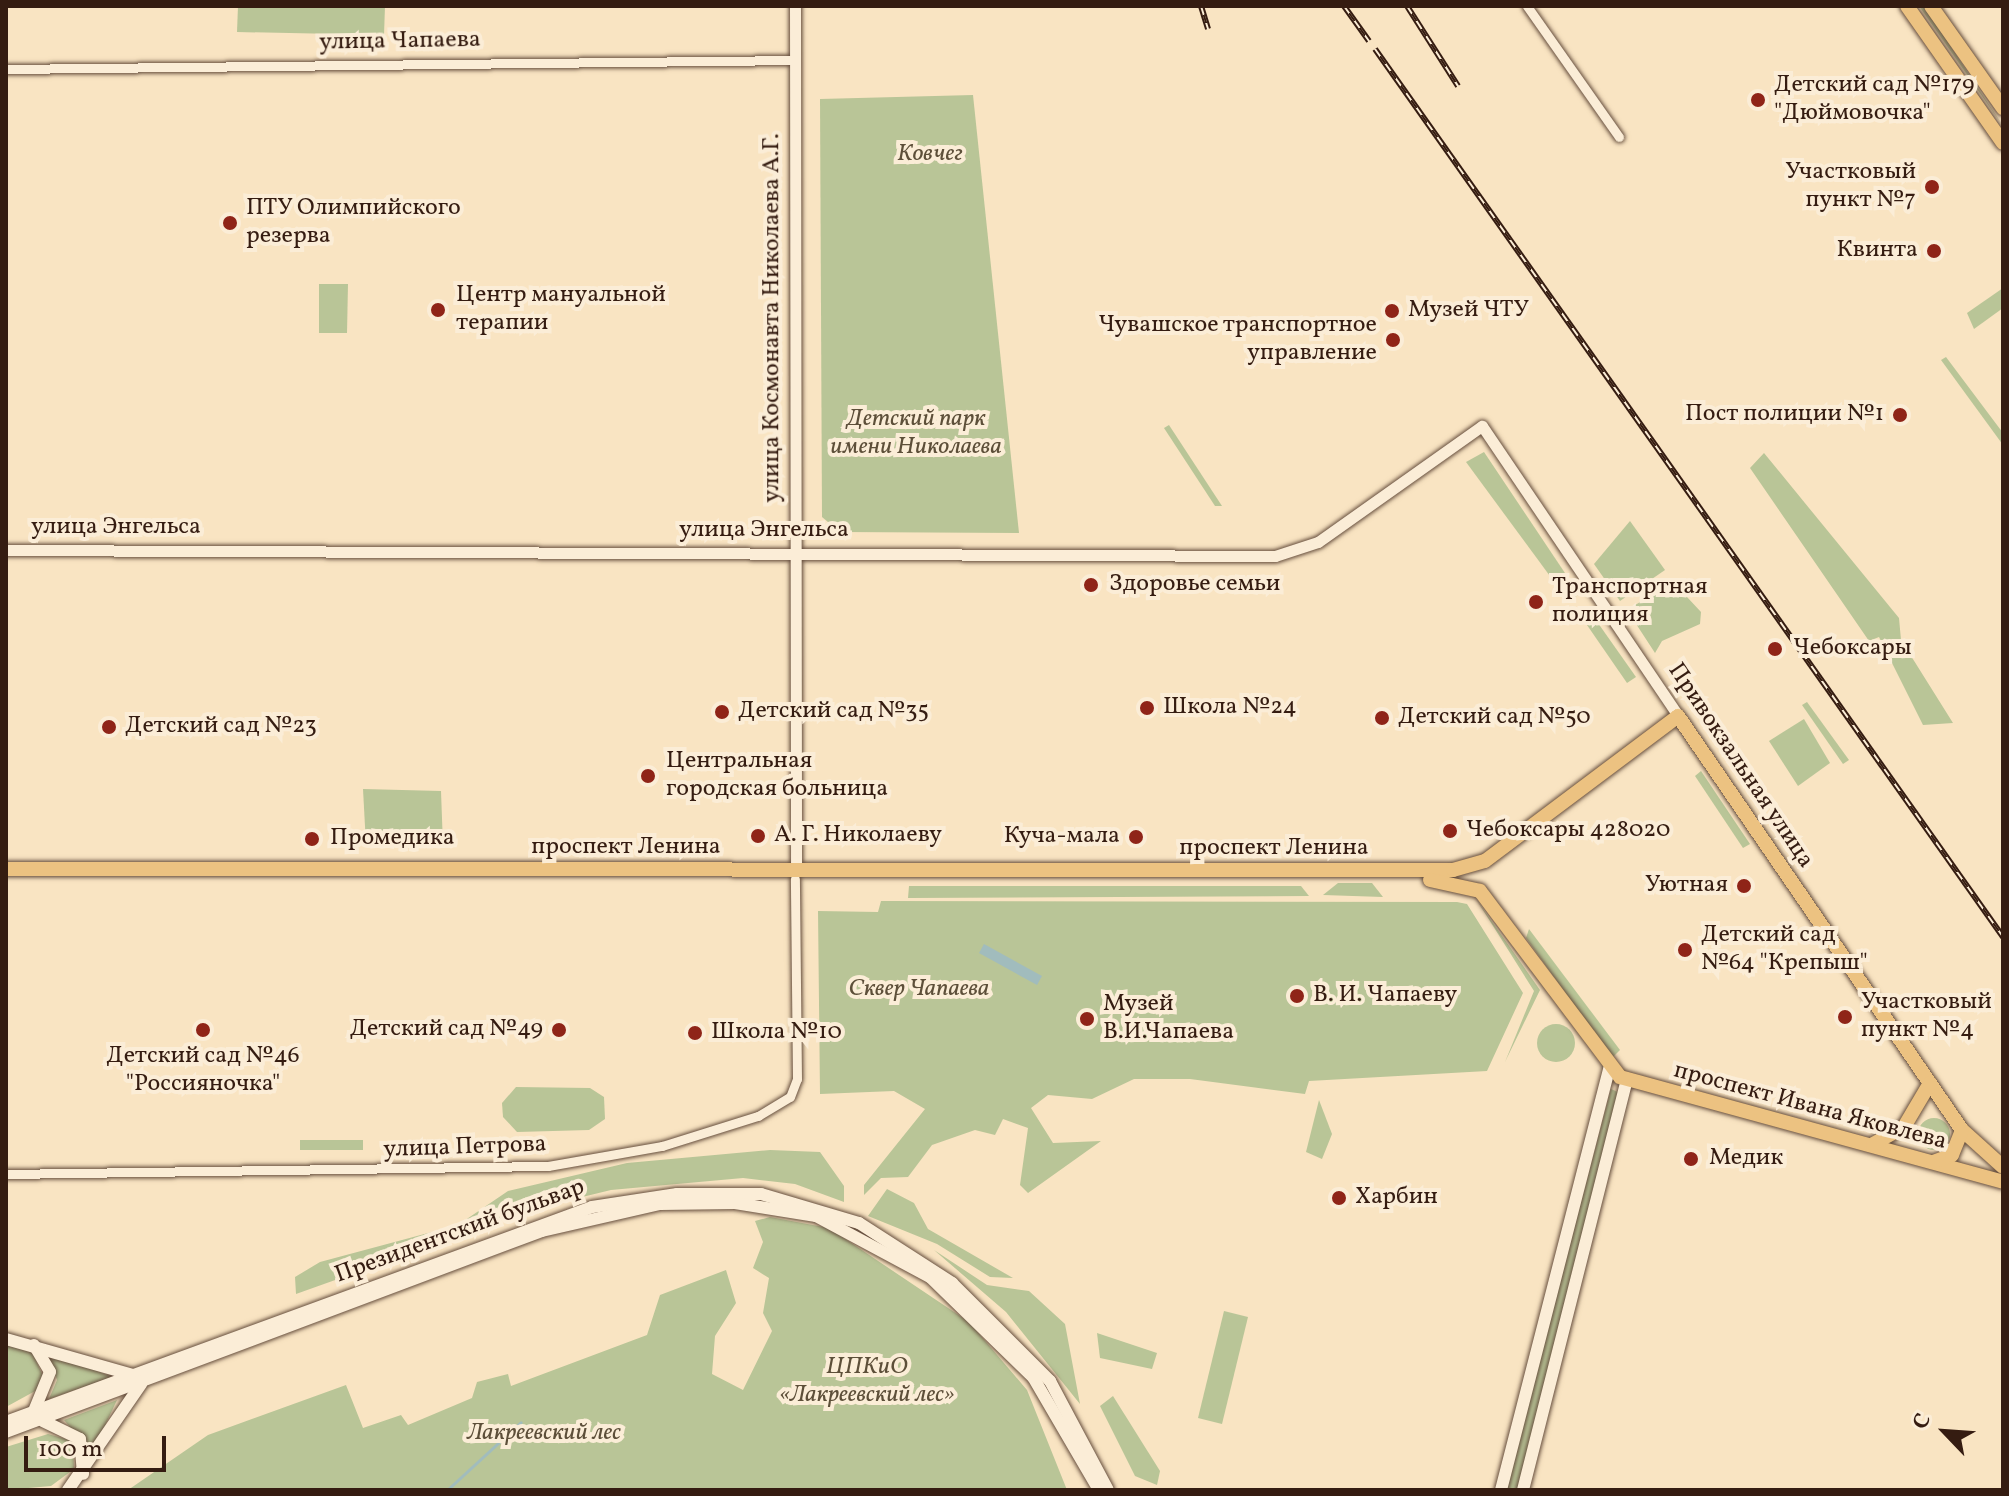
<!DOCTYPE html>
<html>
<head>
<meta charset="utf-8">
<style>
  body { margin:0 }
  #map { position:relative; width:2009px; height:1496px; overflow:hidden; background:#f9e4c2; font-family:Vollkorn,serif }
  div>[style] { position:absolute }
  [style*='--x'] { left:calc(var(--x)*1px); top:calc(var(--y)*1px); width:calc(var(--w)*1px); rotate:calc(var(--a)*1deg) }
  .green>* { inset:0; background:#b9c597 }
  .round { border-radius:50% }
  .water>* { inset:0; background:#a1bcbd }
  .stream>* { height:3px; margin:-1.5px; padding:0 1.5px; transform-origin:1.5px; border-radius:1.5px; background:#a1bcbd }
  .roads { filter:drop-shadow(0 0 2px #664e3d) drop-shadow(0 0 2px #664e3d) }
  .minor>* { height:9px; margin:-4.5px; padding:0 4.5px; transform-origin:4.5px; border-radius:4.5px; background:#fbedd7 }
  .tertiary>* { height:11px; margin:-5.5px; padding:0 5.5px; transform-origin:5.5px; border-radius:5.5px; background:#fbedd7 }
  .secondary>* { height:12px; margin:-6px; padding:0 6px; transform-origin:6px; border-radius:6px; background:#fbedd7 }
  .primary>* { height:14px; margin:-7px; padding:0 7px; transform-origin:7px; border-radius:7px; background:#ecc281 }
  .rail>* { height:6px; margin-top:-3px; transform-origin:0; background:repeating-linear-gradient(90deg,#fbedd7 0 9px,#351c11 0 18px); box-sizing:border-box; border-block:2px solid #351c11 }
  .dots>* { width:22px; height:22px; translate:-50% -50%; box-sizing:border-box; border:4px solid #fbedd7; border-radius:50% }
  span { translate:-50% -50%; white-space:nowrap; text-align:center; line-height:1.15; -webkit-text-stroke:8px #fbedd7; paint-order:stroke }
  .street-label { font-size:24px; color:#351c11 }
  .poi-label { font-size:24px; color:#351c11 }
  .left { translate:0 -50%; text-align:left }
  .right { translate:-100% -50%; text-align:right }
  .park-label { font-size:24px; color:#5d4f39; font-style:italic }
  .frame { position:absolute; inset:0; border:8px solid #351c11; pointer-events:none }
  .north { position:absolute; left:1905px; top:1392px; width:80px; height:80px; -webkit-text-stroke:6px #fbedd7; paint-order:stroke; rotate:295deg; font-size:22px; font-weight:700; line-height:32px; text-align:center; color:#351c11 }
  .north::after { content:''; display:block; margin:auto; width:28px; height:36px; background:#351c11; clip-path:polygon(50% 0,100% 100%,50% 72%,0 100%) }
  .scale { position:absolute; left:24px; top:1436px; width:142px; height:36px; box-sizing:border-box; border:4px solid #351c11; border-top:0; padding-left:10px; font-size:24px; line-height:28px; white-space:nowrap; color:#351c11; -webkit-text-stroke:6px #fbedd7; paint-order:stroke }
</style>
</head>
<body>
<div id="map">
  <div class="green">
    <i style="clip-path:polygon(238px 6px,385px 6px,384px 35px,237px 32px)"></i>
    <i style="clip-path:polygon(1919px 6px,1924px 6px,2003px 126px)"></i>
    <i style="clip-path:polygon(973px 95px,1019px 533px,840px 532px,822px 517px,820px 99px)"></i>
    <i style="clip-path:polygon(319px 284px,348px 284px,347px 333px,319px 333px)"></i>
    <i style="clip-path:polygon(2003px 288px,2003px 308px,1974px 329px,1967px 313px)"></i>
    <i style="clip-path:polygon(1946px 357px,2003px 433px,2003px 445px,1941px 360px)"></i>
    <i style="clip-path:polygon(1169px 425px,1222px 506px,1215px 506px,1164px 428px)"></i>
    <i style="clip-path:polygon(1484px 452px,1579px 594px,1569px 602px,1466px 462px)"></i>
    <i style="clip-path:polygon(1764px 453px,1899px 618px,1901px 640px,1953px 723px,1923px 725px,1879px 637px,1869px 641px,1750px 468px)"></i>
    <i style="clip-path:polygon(1630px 521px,1665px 570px,1620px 601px,1594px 564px)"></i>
    <i style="clip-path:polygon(1673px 582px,1701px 612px,1700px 624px,1662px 641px,1655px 653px,1627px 610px)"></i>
    <i style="clip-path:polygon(1586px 606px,1636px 677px,1627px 683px,1578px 612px)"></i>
    <i style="clip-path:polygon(1807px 702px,1849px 760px,1843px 764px,1802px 705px)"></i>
    <i style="clip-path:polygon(1804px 719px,1830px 763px,1798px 786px,1769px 741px)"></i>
    <i style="clip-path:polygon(1701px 771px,1750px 844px,1743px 848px,1695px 776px)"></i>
    <i style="clip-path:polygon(363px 789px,441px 791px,443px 846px,366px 845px)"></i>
    <i style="clip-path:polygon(1338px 883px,1372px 883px,1383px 897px,1323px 895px)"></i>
    <i style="clip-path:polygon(909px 886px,1301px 886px,1309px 896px,908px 898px)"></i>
    <i style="clip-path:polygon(1476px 899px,1540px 990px,1505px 1062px,1534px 991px)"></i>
    <i style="clip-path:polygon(881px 901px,1457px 902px,1467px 904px,1523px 993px,1487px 1071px,1309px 1081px,1305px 1094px,1190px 1079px,1134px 1079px,1092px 1099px,1048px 1095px,1031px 1108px,1053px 1143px,1101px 1141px,1028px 1193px,1020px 1185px,1028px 1128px,1003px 1119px,995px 1135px,975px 1130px,932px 1145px,908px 1177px,881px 1178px,864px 1195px,864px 1185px,925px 1109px,894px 1091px,820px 1094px,818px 911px,878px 912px)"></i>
    <i style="clip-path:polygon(1529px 929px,1620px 1050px,1612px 1058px,1526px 938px)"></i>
    <i class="round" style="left:1537px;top:1024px;width:38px;height:38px"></i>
    <i style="clip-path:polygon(516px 1087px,590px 1088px,604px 1097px,605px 1119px,589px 1130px,517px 1132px,503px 1117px,502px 1103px)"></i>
    <i style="clip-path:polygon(1611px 1089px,1620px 1093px,1520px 1490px,1505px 1490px)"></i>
    <i style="clip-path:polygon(1319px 1100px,1332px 1134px,1322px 1159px,1306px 1152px)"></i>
    <i class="round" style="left:1918px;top:1118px;width:32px;height:32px"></i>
    <i style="clip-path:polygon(300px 1140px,363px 1140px,363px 1150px,300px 1150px)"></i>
    <i style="clip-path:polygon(770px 1150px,820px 1152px,844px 1186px,844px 1202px,795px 1184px,743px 1178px,611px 1190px,537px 1208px,296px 1294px,295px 1277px,320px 1262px,458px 1225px,508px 1191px,627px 1163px)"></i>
    <i style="clip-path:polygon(887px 1189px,914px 1203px,928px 1229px,1013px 1278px,990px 1277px,937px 1244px,868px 1216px)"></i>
    <i style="clip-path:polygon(770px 1217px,829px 1228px,969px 1322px,1027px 1390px,1067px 1490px,128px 1490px,208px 1435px,346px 1385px,363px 1428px,401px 1415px,408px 1425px,472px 1398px,477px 1382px,508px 1374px,511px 1386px,647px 1335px,660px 1295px,726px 1270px,736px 1303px,715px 1336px,712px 1374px,743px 1390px,772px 1331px,763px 1313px,769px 1278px,753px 1268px,763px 1242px,755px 1221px)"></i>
    <i style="clip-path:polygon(934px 1250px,987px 1285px,1029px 1291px,1065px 1324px,1080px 1404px,1006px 1312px)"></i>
    <i style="clip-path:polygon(1224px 1311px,1248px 1317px,1222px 1424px,1198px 1418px)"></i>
    <i style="clip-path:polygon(1097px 1333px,1157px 1353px,1152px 1369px,1100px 1358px)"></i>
    <i style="clip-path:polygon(6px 1345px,32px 1352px,43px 1376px,37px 1390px,6px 1407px)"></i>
    <i style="clip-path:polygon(47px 1351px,112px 1377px,49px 1399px,57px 1380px)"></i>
    <i style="clip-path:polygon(1113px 1396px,1160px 1471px,1157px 1485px,1135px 1476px,1100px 1406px)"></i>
    <i style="clip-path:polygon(117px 1400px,92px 1453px,64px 1420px)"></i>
    <i style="clip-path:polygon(48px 1434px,73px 1441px,74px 1469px,51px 1486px,6px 1490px,6px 1447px)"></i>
  </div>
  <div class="water">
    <i style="clip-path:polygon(984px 944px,1042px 976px,1037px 985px,979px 953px)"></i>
  </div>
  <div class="stream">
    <i style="--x:447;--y:1490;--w:100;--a:-42.6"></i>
  </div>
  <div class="roads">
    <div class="minor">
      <i style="--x:1527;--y:6;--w:160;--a:54.9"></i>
      <i style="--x:6;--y:69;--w:788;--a:-0.65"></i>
      <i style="--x:6;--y:1174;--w:542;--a:-0.85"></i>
      <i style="--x:548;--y:1166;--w:116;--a:-10"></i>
      <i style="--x:662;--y:1146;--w:101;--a:-17.4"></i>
      <i style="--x:758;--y:1116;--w:37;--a:-31"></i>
      <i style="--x:790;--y:1097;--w:19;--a:-69"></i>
      <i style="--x:797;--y:1079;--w:200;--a:-90.6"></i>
    </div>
    <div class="tertiary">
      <i style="--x:795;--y:6;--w:864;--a:89.93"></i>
      <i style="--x:6;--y:550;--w:1269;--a:0.27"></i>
      <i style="--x:1275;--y:556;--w:45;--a:-18"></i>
      <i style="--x:1318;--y:542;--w:201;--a:-35.3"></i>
      <i style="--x:1482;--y:426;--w:350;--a:55.9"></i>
    </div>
    <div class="secondary">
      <i style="--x:6;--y:1339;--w:132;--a:15.8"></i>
      <i style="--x:34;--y:1345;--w:31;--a:59"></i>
      <i style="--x:50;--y:1372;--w:42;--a:112.3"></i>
      <i style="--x:43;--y:1421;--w:41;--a:25.9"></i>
      <i style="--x:80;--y:1439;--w:35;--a:85"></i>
      <i style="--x:6;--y:1422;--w:624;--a:-20.15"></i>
      <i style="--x:592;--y:1207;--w:86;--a:-8.7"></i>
      <i style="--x:677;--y:1194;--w:84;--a:0"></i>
      <i style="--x:761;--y:1194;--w:102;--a:16.5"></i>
      <i style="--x:859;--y:1223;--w:111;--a:32.8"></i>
      <i style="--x:952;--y:1283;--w:139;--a:45"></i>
      <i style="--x:1050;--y:1381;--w:123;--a:62"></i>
      <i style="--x:6;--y:1432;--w:572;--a:-20.56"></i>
      <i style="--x:542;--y:1231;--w:121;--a:-12.9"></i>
      <i style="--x:660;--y:1204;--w:75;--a:-0.8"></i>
      <i style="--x:735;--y:1203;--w:82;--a:9.1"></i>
      <i style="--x:816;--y:1216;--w:129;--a:28.2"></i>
      <i style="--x:930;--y:1277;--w:144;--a:44.2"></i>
      <i style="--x:1033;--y:1377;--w:131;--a:59.7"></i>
      <i style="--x:68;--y:1490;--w:129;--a:-55.4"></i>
      <i style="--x:1501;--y:1490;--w:435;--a:-75.6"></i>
      <i style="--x:1523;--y:1490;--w:423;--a:-75.8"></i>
    </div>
    <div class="primary">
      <i style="--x:1907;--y:6;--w:167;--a:55"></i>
      <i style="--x:1931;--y:6;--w:125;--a:54.8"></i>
      <i style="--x:6;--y:869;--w:1447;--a:0.04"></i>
      <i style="--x:1453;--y:870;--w:33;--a:-16"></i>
      <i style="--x:1485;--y:861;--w:241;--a:-36.9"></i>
      <i style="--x:1678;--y:716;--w:502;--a:55.55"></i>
      <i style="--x:1962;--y:1130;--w:55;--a:42.1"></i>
      <i style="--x:1430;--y:880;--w:51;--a:12.4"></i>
      <i style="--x:1480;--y:891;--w:233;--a:53"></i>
      <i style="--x:1620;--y:1077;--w:397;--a:15.3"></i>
      <i style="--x:1873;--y:1144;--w:35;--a:-29"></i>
      <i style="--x:1904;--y:1127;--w:51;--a:-59.4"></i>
      <i style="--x:1933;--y:1162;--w:20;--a:-20"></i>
      <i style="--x:1952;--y:1155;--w:27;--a:-68"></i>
    </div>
  </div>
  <div class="rail">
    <i style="--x:1201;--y:6;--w:24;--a:73"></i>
    <i style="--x:1344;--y:6;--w:43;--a:54.5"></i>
    <i style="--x:1407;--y:6;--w:95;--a:57.5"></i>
    <i style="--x:1375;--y:49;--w:1088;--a:54.73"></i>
  </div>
  <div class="dots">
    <i style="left:1758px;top:100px;background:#8f2418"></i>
    <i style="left:1932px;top:187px;background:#8f2418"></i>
    <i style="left:230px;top:223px;background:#8f2418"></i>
    <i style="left:1934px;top:251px;background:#8f2418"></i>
    <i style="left:438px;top:310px;background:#8f2418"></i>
    <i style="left:1392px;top:311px;background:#8f2418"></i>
    <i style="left:1393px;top:340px;background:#8f2418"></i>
    <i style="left:1900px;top:415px;background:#8f2418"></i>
    <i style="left:1091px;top:585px;background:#8f2418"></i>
    <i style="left:1536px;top:602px;background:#8f2418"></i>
    <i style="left:1775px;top:649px;background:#8f2418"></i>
    <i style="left:1147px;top:708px;background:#8f2418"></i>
    <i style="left:722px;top:712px;background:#8f2418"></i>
    <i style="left:1382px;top:718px;background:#8f2418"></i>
    <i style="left:109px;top:727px;background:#8f2418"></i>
    <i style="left:648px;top:776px;background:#8f2418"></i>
    <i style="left:1450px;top:831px;background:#8f2418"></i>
    <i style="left:758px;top:836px;background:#8f2418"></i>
    <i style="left:1136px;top:837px;background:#8f2418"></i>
    <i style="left:312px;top:839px;background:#8f2418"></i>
    <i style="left:1744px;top:886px;background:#8f2418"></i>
    <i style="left:1685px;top:950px;background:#8f2418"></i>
    <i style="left:1297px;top:996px;background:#8f2418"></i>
    <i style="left:1845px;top:1017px;background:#8f2418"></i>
    <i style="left:1087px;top:1019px;background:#8f2418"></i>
    <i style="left:203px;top:1030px;background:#8f2418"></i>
    <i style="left:559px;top:1030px;background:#8f2418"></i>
    <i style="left:695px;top:1033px;background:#8f2418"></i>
    <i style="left:1691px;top:1159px;background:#8f2418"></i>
    <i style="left:1339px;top:1198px;background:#8f2418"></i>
  </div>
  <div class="street-label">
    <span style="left:400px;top:42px;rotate:-1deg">улица Чапаева</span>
    <span style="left:773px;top:318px;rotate:-90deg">улица Космонавта Николаева А.Г.</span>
    <span style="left:116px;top:528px">улица Энгельса</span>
    <span style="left:764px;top:531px">улица Энгельса</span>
    <span style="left:1740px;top:766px;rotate:56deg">Привокзальная улица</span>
    <span style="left:626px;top:848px">проспект Ленина</span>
    <span style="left:1274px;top:849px">проспект Ленина</span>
    <span style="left:1810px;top:1107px;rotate:15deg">проспект Ивана Яковлева</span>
    <span style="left:465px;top:1148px;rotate:-2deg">улица Петрова</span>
    <span style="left:460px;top:1232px;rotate:-20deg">Президентский бульвар</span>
  </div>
  <div class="poi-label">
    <span class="left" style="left:1774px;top:100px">Детский сад №179<br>"Дюймовочка"</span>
    <span class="right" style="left:1916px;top:187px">Участковый<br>пункт №7</span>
    <span class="left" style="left:246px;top:223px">ПТУ Олимпийского<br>резерва</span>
    <span class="right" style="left:1918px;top:251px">Квинта</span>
    <span class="left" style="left:456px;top:310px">Центр мануальной<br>терапии</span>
    <span class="left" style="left:1408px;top:311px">Музей ЧТУ</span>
    <span class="right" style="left:1377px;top:340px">Чувашское транспортное<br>управление</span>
    <span class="right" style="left:1884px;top:415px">Пост полиции №1</span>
    <span class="left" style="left:1109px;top:585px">Здоровье семьи</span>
    <span class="left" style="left:1552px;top:602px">Транспортная<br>полиция</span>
    <span class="left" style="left:1793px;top:649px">Чебоксары</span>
    <span class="left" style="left:1163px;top:708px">Школа №24</span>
    <span class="left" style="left:738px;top:712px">Детский сад №35</span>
    <span class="left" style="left:1398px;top:718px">Детский сад №50</span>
    <span class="left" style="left:125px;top:727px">Детский сад №23</span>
    <span class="left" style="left:666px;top:776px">Центральная<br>городская больница</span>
    <span class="left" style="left:1466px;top:831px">Чебоксары 428020</span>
    <span class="left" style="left:774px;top:836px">А. Г. Николаеву</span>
    <span class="right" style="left:1120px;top:837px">Куча-мала</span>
    <span class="left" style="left:330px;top:839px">Промедика</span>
    <span class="right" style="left:1728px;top:886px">Уютная</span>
    <span class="left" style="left:1701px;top:950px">Детский сад<br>№64 "Крепыш"</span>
    <span class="left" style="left:1313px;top:996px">В. И. Чапаеву</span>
    <span class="left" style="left:1861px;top:1017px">Участковый<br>пункт №4</span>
    <span class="left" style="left:1103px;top:1019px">Музей<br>В.И.Чапаева</span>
    <span class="right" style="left:543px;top:1030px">Детский сад №49</span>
    <span class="left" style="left:711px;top:1033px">Школа №10</span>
    <span style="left:203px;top:1071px">Детский сад №46<br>"Россияночка"</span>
    <span class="left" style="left:1709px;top:1159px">Медик</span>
    <span class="left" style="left:1355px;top:1198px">Харбин</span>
  </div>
  <div class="park-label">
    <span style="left:930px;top:155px">Ковчег</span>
    <span style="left:916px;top:434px">Детский парк<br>имени Николаева</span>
    <span style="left:919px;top:990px">Сквер Чапаева</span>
    <span style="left:867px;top:1382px">ЦПКиО<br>«Лакреевский лес»</span>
    <span style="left:544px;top:1434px">Лакреевский лес</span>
  </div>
  <div class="frame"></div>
  <div class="north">С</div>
  <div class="scale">100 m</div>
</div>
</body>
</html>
